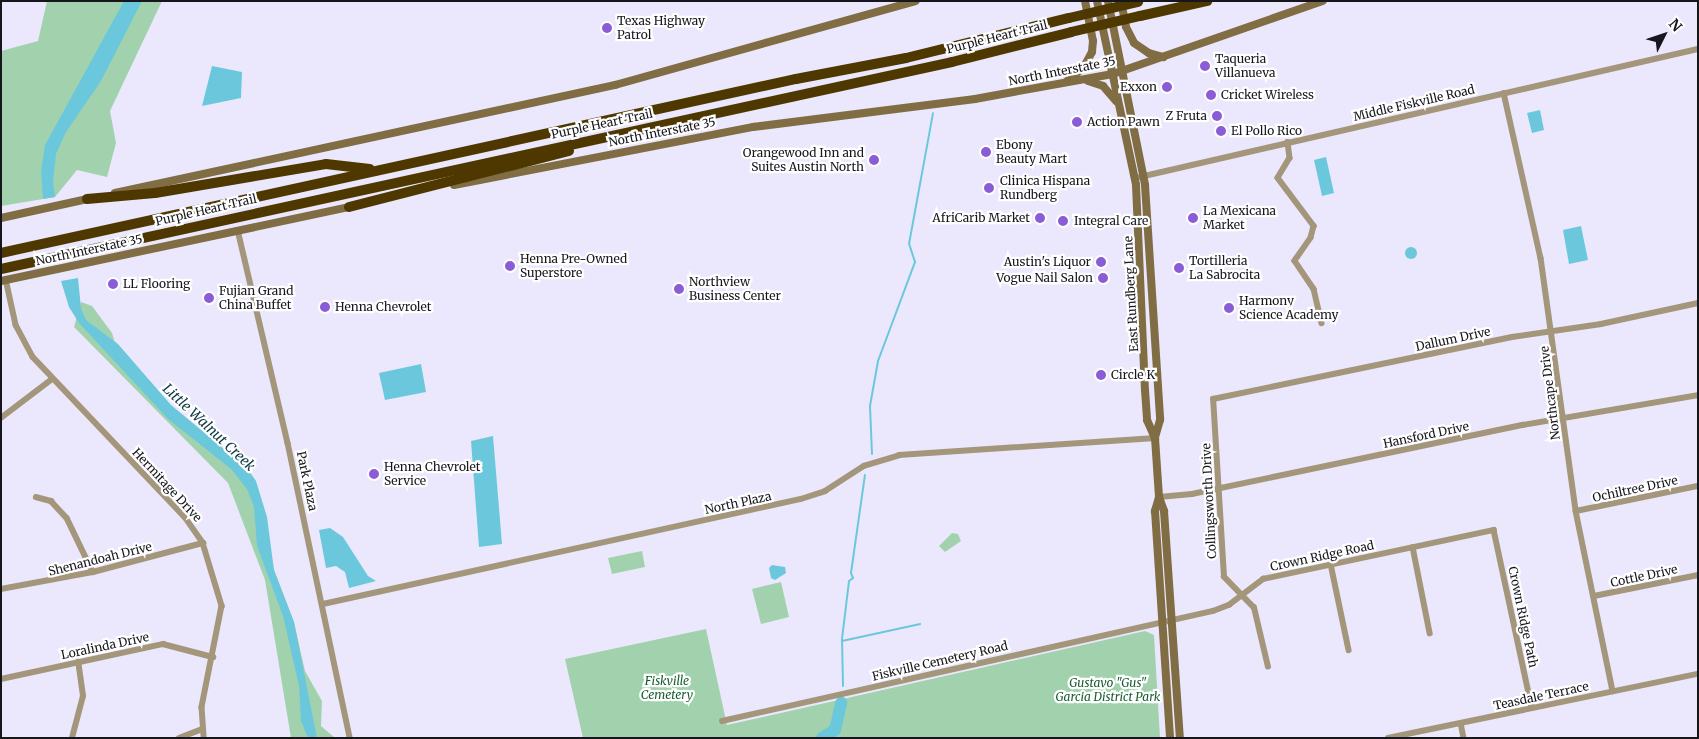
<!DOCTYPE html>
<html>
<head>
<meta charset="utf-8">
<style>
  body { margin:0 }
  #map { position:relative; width:1699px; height:739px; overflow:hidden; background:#ebe8fd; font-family:Merriweather,serif }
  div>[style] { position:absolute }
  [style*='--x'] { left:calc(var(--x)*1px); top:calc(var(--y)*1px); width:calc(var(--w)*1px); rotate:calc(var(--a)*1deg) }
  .green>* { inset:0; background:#a2d2ad }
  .water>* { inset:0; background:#6bc8dc }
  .round { border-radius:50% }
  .stream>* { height:2px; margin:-1px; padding:0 1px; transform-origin:1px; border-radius:1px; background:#6bc8dc }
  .river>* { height:12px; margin:-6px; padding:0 6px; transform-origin:6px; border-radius:6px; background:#6bc8dc }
  .street>* { height:5.5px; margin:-2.75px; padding:0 2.75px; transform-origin:2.75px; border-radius:2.75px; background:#a4967b }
  .secondary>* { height:8px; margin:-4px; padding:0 4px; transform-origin:4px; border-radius:4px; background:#816d44 }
  .highway>* { height:10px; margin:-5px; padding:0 5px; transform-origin:5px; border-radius:5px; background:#4e3800 }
  .highway-bridge>* { height:10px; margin:-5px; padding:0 5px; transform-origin:5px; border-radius:5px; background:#4e3800 }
  .dots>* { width:14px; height:14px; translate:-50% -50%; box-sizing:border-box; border:2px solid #fff; border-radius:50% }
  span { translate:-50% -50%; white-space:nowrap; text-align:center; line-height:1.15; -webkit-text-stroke:4.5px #fff; paint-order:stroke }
  .poi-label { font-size:12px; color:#17161d }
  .left { translate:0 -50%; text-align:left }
  .right { translate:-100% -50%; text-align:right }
  .street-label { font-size:12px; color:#17161d }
  .park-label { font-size:12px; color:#185c30; font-style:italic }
  .water-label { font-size:14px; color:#0d3a42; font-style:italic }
  .frame { position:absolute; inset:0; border:2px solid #17161d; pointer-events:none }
  .north { position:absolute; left:1639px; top:10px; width:50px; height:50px; -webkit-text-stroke:4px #fff; paint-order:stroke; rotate:49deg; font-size:14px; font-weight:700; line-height:20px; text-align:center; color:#17161d }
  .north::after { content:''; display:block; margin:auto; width:18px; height:22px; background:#17161d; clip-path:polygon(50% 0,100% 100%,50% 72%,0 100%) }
</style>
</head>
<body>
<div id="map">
  <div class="green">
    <i style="clip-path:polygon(47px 1px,162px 1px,110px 111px,116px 143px,107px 177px,77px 170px,55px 197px,1px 206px,1px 51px,38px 41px)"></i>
    <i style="clip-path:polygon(81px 302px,92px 306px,112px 333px,115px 343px,157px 393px,199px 434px,253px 478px,274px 570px,294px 622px,305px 671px,322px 701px,321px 726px,335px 738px,291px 738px,265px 580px,228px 483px,74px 327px)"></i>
    <i style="clip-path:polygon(952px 533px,958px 534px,961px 541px,945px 552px,939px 546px)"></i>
    <i style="clip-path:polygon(642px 551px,645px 567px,612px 574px,608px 558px)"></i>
    <i style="clip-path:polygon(781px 582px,789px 617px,761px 624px,752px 589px)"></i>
    <i style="clip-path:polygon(706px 629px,727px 725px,1145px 631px,1154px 635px,1160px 738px,583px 738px,565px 659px)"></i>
  </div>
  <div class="water">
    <i style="clip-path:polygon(124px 1px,142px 1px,101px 81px,66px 132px,56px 154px,53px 181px,55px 197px,43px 199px,41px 171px,45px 145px)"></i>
    <i style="clip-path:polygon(212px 66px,242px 72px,241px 98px,202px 106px)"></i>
    <i style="clip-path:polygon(1540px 110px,1544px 130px,1532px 133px,1527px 113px)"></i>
    <i style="clip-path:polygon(1326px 157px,1334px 193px,1322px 196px,1314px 160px)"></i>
    <i style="clip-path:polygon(1581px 226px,1588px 260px,1569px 264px,1563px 230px)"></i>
    <i class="round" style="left:1405px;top:247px;width:12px;height:12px"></i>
    <i style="clip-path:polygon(78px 278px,81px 308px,86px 320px,118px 344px,171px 405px,247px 468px,256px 481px,267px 517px,274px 570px,294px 622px,317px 738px,308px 738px,301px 721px,299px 686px,283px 616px,257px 546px,254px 507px,247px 489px,231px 469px,168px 419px,79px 323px,69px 307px,61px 281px)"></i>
    <i style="clip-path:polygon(421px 364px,426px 392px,385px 400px,379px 373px)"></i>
    <i style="clip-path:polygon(493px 436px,502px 544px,479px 547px,471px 441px)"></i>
    <i style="clip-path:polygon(330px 528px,343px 537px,368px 576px,376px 581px,349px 588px,345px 572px,336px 566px,326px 568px,319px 530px)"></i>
    <i style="clip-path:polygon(772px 565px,785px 567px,786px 573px,775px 580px,771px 578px,769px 568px)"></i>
  </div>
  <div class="stream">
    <i style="--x:872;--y:454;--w:48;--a:-92.4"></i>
    <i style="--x:870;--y:406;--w:46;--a:-79.9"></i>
    <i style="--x:878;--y:361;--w:106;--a:-69.5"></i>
    <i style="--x:915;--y:262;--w:19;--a:-108"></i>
    <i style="--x:909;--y:244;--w:133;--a:-79.6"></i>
    <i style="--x:842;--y:641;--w:80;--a:-12.3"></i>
    <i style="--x:843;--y:686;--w:47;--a:-91.2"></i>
    <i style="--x:842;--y:639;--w:58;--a:-83.1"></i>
    <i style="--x:849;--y:581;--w:5;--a:-37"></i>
    <i style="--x:853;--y:578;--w:5;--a:-112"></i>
    <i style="--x:851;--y:573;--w:99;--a:-81.9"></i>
  </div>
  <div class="river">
    <i style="--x:822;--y:738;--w:15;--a:-32"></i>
    <i style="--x:835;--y:730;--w:28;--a:-77"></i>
  </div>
  <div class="street">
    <i style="--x:1504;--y:93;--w:169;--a:77.4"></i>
    <i style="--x:1541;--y:258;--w:255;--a:82.1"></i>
    <i style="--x:1576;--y:511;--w:184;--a:78.4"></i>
    <i style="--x:1288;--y:142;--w:16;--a:83"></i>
    <i style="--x:1290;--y:158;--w:23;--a:121"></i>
    <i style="--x:1278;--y:178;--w:60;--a:53.1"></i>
    <i style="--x:1314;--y:226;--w:12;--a:104"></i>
    <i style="--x:1311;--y:238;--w:28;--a:125"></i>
    <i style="--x:1295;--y:261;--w:34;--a:56"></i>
    <i style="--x:1314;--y:289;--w:35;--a:77"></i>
    <i style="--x:1140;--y:177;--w:572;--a:-12.92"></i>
    <i style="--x:238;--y:230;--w:219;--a:76.8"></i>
    <i style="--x:288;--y:443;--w:301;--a:78.1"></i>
    <i style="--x:6;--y:279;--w:47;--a:77.7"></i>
    <i style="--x:16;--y:325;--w:36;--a:62"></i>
    <i style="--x:33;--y:357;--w:221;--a:46.5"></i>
    <i style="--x:185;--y:517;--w:32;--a:55"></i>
    <i style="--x:203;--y:543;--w:66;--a:73.2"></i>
    <i style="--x:222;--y:606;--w:103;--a:101.2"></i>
    <i style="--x:202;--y:707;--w:31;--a:86"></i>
    <i style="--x:1;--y:418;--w:64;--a:-37.4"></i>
    <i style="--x:36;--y:497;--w:16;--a:15"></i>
    <i style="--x:51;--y:501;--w:23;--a:47"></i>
    <i style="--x:67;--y:518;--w:60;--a:64.3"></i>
    <i style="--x:1159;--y:497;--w:33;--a:-5"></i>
    <i style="--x:1192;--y:494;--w:338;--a:-11.8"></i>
    <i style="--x:1523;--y:425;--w:178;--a:-9.7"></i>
    <i style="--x:1576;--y:511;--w:125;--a:-11.6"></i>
    <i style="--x:1413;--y:547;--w:88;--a:78.8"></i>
    <i style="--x:1331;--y:564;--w:88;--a:78.2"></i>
    <i style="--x:1;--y:589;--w:94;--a:-10.5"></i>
    <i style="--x:93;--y:572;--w:114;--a:-14.8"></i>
    <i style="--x:1594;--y:596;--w:106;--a:-11.4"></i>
    <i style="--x:323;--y:604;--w:489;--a:-12.4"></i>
    <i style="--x:801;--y:499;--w:25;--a:-18"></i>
    <i style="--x:825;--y:491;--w:46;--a:-32.7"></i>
    <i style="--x:864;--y:466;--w:37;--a:-17"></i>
    <i style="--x:899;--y:455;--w:257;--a:-3.8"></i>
    <i style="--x:1268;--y:667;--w:61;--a:-103.3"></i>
    <i style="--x:1254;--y:608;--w:43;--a:-134.1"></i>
    <i style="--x:1224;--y:577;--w:178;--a:-93.5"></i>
    <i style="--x:1213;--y:399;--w:305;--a:-11.7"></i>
    <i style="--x:1512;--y:337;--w:90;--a:-8.3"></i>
    <i style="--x:1601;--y:324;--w:99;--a:-12.2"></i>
    <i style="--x:1;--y:679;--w:166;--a:-12.2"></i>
    <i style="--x:163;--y:644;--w:52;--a:14.6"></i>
    <i style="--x:722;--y:721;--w:503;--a:-12.63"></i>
    <i style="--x:1213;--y:611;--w:17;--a:-21"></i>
    <i style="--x:1229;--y:605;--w:43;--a:-37.4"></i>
    <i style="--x:1263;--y:579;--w:236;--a:-12"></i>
    <i style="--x:1494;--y:530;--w:182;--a:77.9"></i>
    <i style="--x:1461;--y:723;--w:15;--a:79"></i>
    <i style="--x:72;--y:738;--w:43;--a:-75.3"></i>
    <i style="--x:83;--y:696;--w:34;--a:-98"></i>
    <i style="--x:179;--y:738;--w:25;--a:-21"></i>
    <i style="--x:1388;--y:738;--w:317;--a:-11.7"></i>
  </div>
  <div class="secondary">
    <i style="--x:1097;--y:1;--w:188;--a:78"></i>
    <i style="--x:1136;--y:185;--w:205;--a:87.5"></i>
    <i style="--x:1145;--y:390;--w:30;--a:86"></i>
    <i style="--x:1147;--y:420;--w:20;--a:66"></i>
    <i style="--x:1155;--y:438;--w:59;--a:86.1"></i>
    <i style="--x:1159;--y:497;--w:15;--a:70"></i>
    <i style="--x:1164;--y:511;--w:228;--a:86"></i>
    <i style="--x:1108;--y:1;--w:188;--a:78.6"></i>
    <i style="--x:1145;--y:185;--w:235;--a:86.3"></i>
    <i style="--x:1160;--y:420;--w:19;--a:106"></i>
    <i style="--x:1121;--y:1;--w:26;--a:79"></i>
    <i style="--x:1126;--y:27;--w:18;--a:63"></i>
    <i style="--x:1134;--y:43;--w:18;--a:34"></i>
    <i style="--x:1149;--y:53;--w:15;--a:16"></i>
    <i style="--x:1067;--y:81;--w:22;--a:-39"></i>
    <i style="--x:1084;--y:67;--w:17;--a:-62"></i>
    <i style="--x:1092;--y:52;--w:11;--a:-85"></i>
    <i style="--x:1093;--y:41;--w:41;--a:-101.3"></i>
    <i style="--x:1088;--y:81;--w:16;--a:18"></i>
    <i style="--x:1103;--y:86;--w:20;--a:49"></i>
    <i style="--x:454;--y:185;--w:305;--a:-11"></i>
    <i style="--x:753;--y:127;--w:224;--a:-7.2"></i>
    <i style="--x:975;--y:99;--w:140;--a:-10.3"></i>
    <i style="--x:1113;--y:74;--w:222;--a:-19.2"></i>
    <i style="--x:115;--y:193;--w:512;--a:-12.19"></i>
    <i style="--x:615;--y:85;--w:312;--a:-15.6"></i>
    <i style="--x:1;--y:218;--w:93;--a:-12.4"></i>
    <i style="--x:1;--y:281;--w:360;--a:-12"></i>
    <i style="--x:1159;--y:497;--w:15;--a:106"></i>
    <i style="--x:1155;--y:511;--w:227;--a:86.2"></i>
  </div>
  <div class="highway">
    <i style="--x:1140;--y:16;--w:69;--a:-12.6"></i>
    <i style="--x:87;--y:199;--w:68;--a:-5"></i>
    <i style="--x:155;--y:193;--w:173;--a:-9.6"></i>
    <i style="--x:326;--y:164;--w:44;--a:6.5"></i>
    <i style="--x:349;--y:207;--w:227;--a:-14.3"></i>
    <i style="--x:1;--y:253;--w:814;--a:-12.35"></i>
    <i style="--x:796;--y:79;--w:112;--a:-10.8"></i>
    <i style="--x:906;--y:58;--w:168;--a:-13.8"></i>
    <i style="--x:1;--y:269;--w:973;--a:-12.28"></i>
    <i style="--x:952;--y:62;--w:123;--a:-14.1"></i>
  </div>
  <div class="highway-bridge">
    <i style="--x:1069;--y:18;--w:71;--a:-13.1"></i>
    <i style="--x:1071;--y:32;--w:71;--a:-13.1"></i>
  </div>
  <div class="dots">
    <i style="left:607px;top:28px;background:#8a5cd5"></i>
    <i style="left:1205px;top:66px;background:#8a5cd5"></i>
    <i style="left:1167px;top:87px;background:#8a5cd5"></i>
    <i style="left:1211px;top:95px;background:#8a5cd5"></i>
    <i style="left:1217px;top:116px;background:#8a5cd5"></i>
    <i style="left:1077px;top:122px;background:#8a5cd5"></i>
    <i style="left:1221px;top:131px;background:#8a5cd5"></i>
    <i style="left:986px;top:152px;background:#8a5cd5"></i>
    <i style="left:874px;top:160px;background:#8a5cd5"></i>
    <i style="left:989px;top:188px;background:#8a5cd5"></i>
    <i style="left:1040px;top:218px;background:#8a5cd5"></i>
    <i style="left:1193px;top:218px;background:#8a5cd5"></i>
    <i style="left:1063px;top:221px;background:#8a5cd5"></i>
    <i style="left:1101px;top:262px;background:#8a5cd5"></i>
    <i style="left:510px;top:266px;background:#8a5cd5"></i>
    <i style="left:1179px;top:268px;background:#8a5cd5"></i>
    <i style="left:1103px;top:278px;background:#8a5cd5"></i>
    <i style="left:113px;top:284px;background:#8a5cd5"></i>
    <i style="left:679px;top:289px;background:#8a5cd5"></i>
    <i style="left:209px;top:298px;background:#8a5cd5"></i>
    <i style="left:325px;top:307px;background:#8a5cd5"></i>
    <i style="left:1229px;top:308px;background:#8a5cd5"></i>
    <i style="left:1101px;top:375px;background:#8a5cd5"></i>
    <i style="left:374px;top:474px;background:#8a5cd5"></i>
  </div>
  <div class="poi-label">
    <span class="left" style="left:617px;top:28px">Texas Highway<br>Patrol</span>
    <span class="left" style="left:1215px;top:66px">Taqueria<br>Villanueva</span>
    <span class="right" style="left:1157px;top:87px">Exxon</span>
    <span class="left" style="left:1221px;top:95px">Cricket Wireless</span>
    <span class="right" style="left:1207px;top:116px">Z Fruta</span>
    <span class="left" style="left:1087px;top:122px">Action Pawn</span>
    <span class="left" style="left:1231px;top:131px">El Pollo Rico</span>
    <span class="left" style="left:996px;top:152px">Ebony<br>Beauty Mart</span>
    <span class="right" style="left:864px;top:160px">Orangewood Inn and<br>Suites Austin North</span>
    <span class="left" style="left:1000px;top:188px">Clinica Hispana<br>Rundberg</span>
    <span class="left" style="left:1203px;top:218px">La Mexicana<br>Market</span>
    <span class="right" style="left:1030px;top:218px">AfriCarib Market</span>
    <span class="left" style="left:1074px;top:221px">Integral Care</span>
    <span class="left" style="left:520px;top:266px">Henna Pre-Owned<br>Superstore</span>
    <span class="left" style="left:1189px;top:268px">Tortilleria<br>La Sabrocita</span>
    <span class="right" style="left:1091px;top:262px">Austin's Liquor</span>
    <span class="right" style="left:1093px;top:278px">Vogue Nail Salon</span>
    <span class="left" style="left:689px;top:289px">Northview<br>Business Center</span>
    <span class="left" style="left:123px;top:284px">LL Flooring</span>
    <span class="left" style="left:219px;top:298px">Fujian Grand<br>China Buffet</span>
    <span class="left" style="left:1239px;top:308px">Harmony<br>Science Academy</span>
    <span class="left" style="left:335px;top:307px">Henna Chevrolet</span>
    <span class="left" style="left:1111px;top:375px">Circle K</span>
    <span class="left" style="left:384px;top:474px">Henna Chevrolet<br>Service</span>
  </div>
  <div class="street-label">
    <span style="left:997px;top:37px;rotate:-14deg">Purple Heart Trail</span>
    <span style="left:1062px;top:71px;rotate:-11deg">North Interstate 35</span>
    <span style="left:1414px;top:103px;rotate:-13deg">Middle Fiskville Road</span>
    <span style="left:602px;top:124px;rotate:-12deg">Purple Heart Trail</span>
    <span style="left:662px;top:132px;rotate:-11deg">North Interstate 35</span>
    <span style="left:206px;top:210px;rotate:-13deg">Purple Heart Trail</span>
    <span style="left:89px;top:250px;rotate:-12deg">North Interstate 35</span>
    <span style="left:1131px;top:294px;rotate:-93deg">East Rundberg Lane</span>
    <span style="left:1453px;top:339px;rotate:-12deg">Dallum Drive</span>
    <span style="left:1550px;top:393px;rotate:-97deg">Northcape Drive</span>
    <span style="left:1426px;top:435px;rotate:-12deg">Hansford Drive</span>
    <span style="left:307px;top:481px;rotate:78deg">Park Plaza</span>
    <span style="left:167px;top:485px;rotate:47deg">Hermitage Drive</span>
    <span style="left:1635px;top:489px;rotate:-12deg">Ochiltree Drive</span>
    <span style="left:1209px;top:501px;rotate:-93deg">Collingsworth Drive</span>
    <span style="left:738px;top:503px;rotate:-12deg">North Plaza</span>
    <span style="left:1322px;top:556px;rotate:-12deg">Crown Ridge Road</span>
    <span style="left:100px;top:559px;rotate:-14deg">Shenandoah Drive</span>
    <span style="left:1644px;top:576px;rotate:-12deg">Cottle Drive</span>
    <span style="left:1523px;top:617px;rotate:78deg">Crown Ridge Path</span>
    <span style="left:105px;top:646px;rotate:-12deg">Loralinda Drive</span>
    <span style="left:940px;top:661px;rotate:-13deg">Fiskville Cemetery Road</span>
    <span style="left:1541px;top:696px;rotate:-12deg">Teasdale Terrace</span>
  </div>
  <div class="park-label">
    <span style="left:667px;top:688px">Fiskville<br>Cemetery</span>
    <span style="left:1108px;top:690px">Gustavo "Gus"<br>Garcia District Park</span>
  </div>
  <div class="water-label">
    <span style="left:209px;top:427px;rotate:43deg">Little Walnut Creek</span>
  </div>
  <div class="frame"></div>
  <div class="north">N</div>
</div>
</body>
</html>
